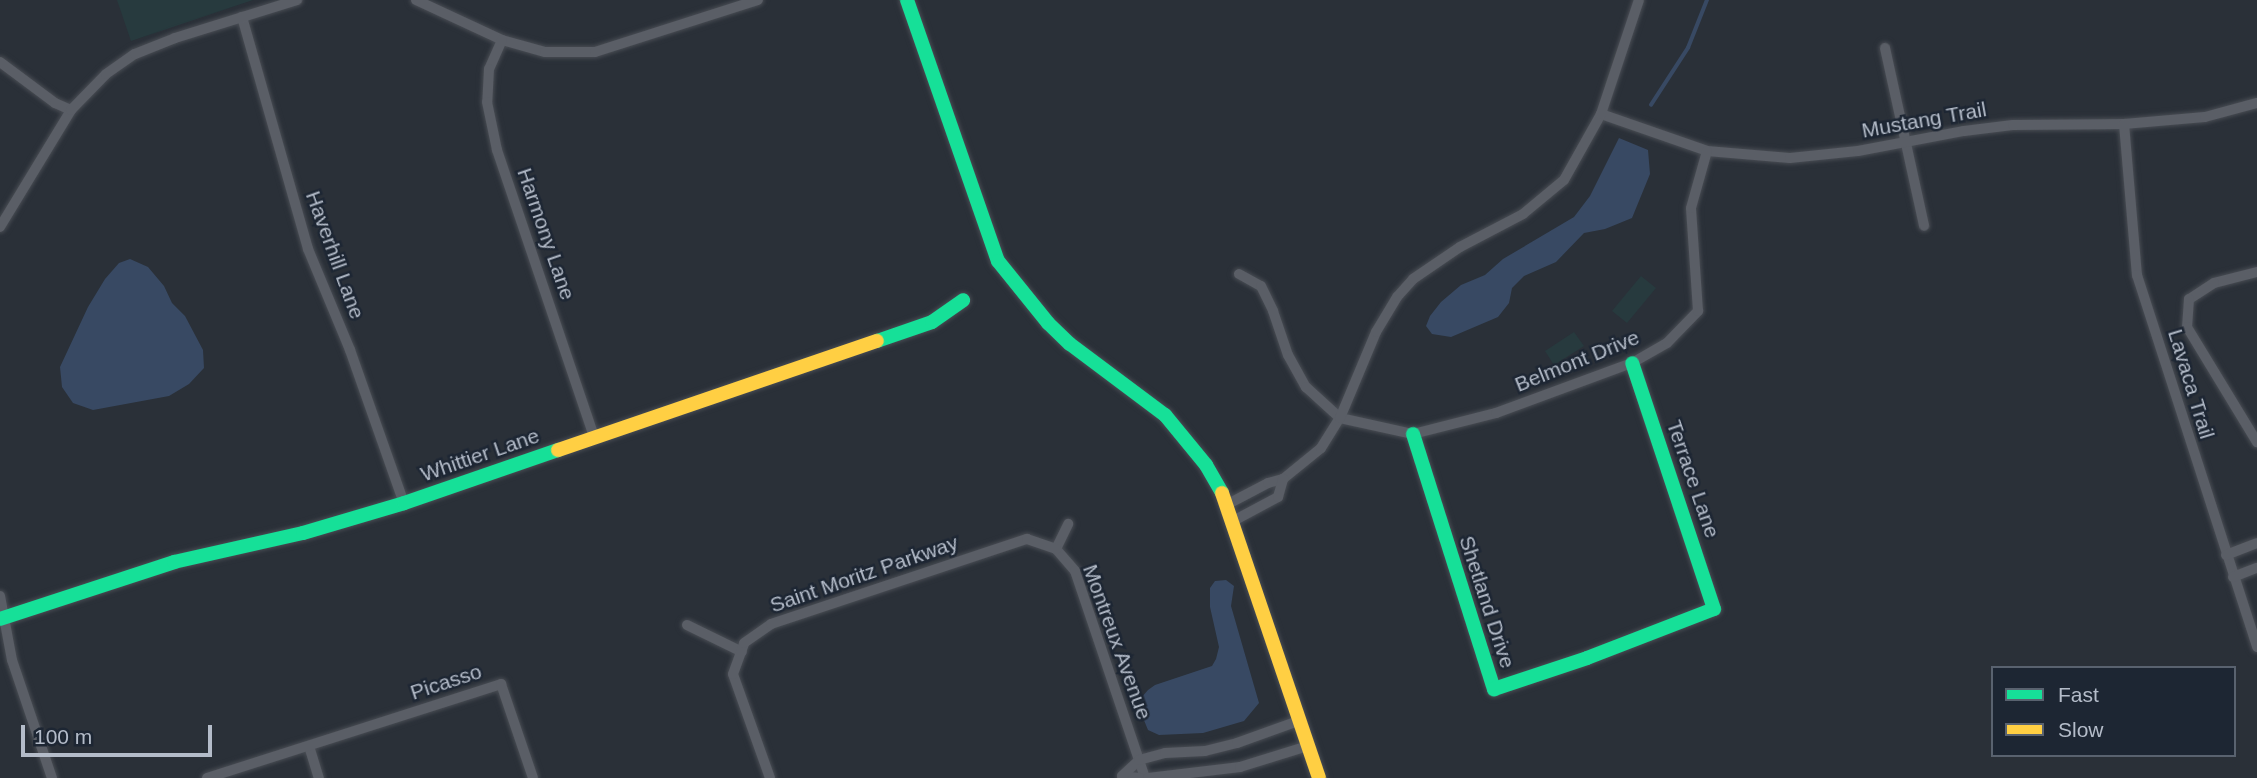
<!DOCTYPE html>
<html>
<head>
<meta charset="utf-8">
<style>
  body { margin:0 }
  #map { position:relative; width:2257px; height:778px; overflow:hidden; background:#2a3038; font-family:Helvetica,sans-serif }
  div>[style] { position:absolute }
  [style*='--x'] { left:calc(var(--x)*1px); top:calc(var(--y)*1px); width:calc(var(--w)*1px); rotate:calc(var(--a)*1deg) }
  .green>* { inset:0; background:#273a3e }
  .water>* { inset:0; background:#384963 }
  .stream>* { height:3.5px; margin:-1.75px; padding:0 1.75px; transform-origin:1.75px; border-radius:1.75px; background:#384963 }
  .roads { filter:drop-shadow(0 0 2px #484c53) drop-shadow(0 0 2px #484c53) }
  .street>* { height:10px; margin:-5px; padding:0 5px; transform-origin:5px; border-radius:5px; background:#5a5e66 }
  .fast>* { height:14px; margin:-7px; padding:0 7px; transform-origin:7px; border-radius:7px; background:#16e098 }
  .slow>* { height:14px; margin:-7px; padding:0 7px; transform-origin:7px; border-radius:7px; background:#ffcf43 }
  span { translate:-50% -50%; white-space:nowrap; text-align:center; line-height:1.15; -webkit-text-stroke:5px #1d2633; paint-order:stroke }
  .street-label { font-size:21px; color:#b4bcc9 }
  .legend { position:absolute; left:1991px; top:666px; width:245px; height:91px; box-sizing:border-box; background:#1d2633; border:2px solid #59626f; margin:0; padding:9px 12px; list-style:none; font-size:21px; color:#b4bcc9 }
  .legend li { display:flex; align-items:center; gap:14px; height:35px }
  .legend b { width:35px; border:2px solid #59626f }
  .scale { position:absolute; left:21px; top:725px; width:191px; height:32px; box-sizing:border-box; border:4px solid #b4bcc9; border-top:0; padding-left:9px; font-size:21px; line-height:24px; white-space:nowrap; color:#b4bcc9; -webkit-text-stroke:5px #1d2633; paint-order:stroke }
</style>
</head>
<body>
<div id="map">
  <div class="green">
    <i style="clip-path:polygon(117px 0,253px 0,131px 41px)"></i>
    <i style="clip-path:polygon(1641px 276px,1656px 288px,1627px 323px,1612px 311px)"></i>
    <i style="clip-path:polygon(1574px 332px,1584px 346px,1554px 365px,1545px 351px)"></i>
  </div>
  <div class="water">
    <i style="clip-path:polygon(1619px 138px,1648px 150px,1650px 174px,1632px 218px,1605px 229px,1584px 233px,1556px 262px,1524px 276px,1512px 288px,1509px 303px,1498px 317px,1451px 337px,1432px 334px,1426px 326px,1430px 316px,1441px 302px,1461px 285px,1485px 275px,1503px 259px,1574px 217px,1590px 196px)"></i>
    <i style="clip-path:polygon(130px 259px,148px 267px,164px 286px,172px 303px,185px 316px,203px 350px,204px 368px,189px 384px,169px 396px,93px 410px,73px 403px,62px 387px,60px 367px,88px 307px,105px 279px,119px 263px)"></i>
    <i style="clip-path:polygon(1226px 580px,1234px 586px,1231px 606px,1259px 703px,1244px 721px,1203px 733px,1159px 735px,1148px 730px,1139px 708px,1141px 698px,1148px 690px,1155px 685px,1212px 666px,1216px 659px,1219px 647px,1210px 607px,1210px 588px,1215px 581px)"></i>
  </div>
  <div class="stream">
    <i style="--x:1651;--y:105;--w:68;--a:-57"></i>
    <i style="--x:1688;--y:48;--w:52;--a:-68.4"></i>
  </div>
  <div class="roads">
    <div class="street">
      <i style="--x:416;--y:0;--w:95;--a:24.9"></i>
      <i style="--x:502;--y:40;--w:45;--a:15.6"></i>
      <i style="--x:545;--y:52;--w:50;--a:0"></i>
      <i style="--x:595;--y:52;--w:171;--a:-17.7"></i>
      <i style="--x:242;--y:17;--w:241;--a:74.1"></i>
      <i style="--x:308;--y:249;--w:109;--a:67.4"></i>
      <i style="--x:350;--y:350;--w:162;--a:70.6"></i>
      <i style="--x:502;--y:40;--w:32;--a:114"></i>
      <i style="--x:489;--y:69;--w:33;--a:93"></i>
      <i style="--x:487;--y:102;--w:49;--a:78.2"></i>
      <i style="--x:497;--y:150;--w:305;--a:71.3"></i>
      <i style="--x:1885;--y:48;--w:182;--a:77.6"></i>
      <i style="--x:0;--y:62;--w:69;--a:36.7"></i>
      <i style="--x:55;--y:103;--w:17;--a:24"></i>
      <i style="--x:1601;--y:114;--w:112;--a:19.2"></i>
      <i style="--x:1707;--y:151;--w:83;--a:4.8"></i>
      <i style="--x:1790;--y:158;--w:68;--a:-5.9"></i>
      <i style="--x:1858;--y:151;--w:108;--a:-10.7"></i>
      <i style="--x:1964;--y:131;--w:49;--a:-7"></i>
      <i style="--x:2013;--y:125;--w:111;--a:-0.5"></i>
      <i style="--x:2124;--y:124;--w:81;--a:-4.9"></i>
      <i style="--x:2205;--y:117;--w:54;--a:-15.1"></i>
      <i style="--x:2124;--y:124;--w:152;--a:85.1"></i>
      <i style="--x:2137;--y:275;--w:391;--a:72.1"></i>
      <i style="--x:0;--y:227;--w:137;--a:-58.7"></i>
      <i style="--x:71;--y:110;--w:50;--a:-45.8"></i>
      <i style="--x:106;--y:74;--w:35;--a:-35"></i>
      <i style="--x:135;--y:54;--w:43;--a:-21.8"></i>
      <i style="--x:175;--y:38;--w:128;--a:-17.3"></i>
      <i style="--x:2257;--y:272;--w:44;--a:165.7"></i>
      <i style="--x:2214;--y:283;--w:30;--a:147"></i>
      <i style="--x:2189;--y:299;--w:28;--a:94"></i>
      <i style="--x:2187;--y:327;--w:135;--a:58.7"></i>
      <i style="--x:1239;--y:274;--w:25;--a:29"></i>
      <i style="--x:1261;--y:286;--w:28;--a:64"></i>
      <i style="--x:1273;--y:311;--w:46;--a:71.2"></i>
      <i style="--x:1288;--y:355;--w:37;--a:61"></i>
      <i style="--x:1306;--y:387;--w:46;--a:42.4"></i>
      <i style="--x:1340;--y:418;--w:75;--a:12.4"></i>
      <i style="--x:1413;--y:434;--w:86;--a:-14.2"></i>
      <i style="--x:1496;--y:413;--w:145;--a:-20.2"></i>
      <i style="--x:1632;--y:363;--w:40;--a:-29.7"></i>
      <i style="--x:1667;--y:343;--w:45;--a:-45.9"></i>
      <i style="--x:1698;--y:311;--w:103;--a:-93.9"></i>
      <i style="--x:1691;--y:208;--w:59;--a:-74.3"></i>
      <i style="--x:1228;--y:504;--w:45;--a:-27.7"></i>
      <i style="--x:1268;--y:483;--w:16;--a:-15"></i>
      <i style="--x:1283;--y:479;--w:49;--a:-39.2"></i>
      <i style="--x:1321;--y:448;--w:36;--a:-58"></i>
      <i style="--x:1340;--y:418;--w:93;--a:-67.3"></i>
      <i style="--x:1376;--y:332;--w:41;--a:-59"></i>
      <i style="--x:1397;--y:297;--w:24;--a:-48"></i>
      <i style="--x:1413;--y:279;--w:57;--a:-34.2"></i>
      <i style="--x:1460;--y:247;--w:71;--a:-27.6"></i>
      <i style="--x:1523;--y:214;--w:53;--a:-39.7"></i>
      <i style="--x:1564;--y:180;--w:76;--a:-60.7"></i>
      <i style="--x:1601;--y:114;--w:120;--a:-71.6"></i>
      <i style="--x:1235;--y:520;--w:49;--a:-28.1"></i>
      <i style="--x:1278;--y:497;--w:19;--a:-74"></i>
      <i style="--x:1056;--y:549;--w:29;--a:49"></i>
      <i style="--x:1075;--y:571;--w:219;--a:71.3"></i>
      <i style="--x:1056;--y:549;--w:28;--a:-64"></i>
      <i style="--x:2226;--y:555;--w:33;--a:-21"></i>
      <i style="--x:2233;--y:577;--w:26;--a:-21"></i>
      <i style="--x:0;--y:596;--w:65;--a:79.4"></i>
      <i style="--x:12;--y:660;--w:125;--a:71.3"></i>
      <i style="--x:687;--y:625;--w:61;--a:26.1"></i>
      <i style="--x:309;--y:746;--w:34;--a:73"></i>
      <i style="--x:207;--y:778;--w:309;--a:-17.7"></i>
      <i style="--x:501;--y:684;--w:99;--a:71.2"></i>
      <i style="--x:770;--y:778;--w:110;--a:-109.6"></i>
      <i style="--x:733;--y:674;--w:33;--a:-70"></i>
      <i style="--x:744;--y:643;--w:33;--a:-35"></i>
      <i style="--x:771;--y:624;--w:270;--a:-18.4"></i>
      <i style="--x:1027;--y:539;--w:31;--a:19"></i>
      <i style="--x:1140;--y:778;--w:18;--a:-174"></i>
      <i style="--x:1122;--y:776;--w:23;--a:-43"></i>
      <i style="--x:1139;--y:760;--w:27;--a:-15"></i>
      <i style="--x:1165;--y:753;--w:40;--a:-2.9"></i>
      <i style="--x:1205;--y:751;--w:33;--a:-14"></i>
      <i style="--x:1237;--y:743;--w:68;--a:-19.8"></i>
      <i style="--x:1148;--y:778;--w:93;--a:-6.8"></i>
      <i style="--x:1240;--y:767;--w:71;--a:-17.2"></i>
    </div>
    <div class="fast">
      <i style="--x:907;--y:0;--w:276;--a:70.8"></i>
      <i style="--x:998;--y:261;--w:80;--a:51.1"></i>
      <i style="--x:1048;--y:323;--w:30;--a:44"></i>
      <i style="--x:1070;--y:344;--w:119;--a:36.8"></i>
      <i style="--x:1165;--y:415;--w:65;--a:50.6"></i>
      <i style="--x:1206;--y:465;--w:32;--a:60"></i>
      <i style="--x:877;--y:341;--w:58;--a:-19.1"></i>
      <i style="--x:932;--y:322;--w:38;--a:-35"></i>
      <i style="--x:1413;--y:434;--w:268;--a:72.4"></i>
      <i style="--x:1494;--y:689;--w:98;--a:-18.4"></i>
      <i style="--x:1587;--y:658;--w:136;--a:-21.1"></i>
      <i style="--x:1714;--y:609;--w:259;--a:-108.4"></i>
      <i style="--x:0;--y:619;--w:183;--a:-18.1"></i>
      <i style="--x:174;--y:562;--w:132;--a:-12.7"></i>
      <i style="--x:303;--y:533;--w:105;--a:-16.5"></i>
      <i style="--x:404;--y:503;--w:163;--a:-19"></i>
    </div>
    <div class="slow">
      <i style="--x:558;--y:450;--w:337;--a:-18.9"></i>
      <i style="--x:1222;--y:493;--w:301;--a:71.2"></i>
    </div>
  </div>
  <div class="street-label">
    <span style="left:1924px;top:120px;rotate:-10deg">Mustang Trail</span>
    <span style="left:546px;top:234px;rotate:71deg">Harmony Lane</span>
    <span style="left:335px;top:255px;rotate:70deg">Haverhill Lane</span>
    <span style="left:1577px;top:361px;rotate:-22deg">Belmont Drive</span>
    <span style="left:2191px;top:384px;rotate:73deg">Lavaca Trail</span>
    <span style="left:480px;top:455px;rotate:-19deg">Whittier Lane</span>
    <span style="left:1693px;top:479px;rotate:71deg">Terrace Lane</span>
    <span style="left:864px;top:574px;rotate:-19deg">Saint Moritz Parkway</span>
    <span style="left:1487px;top:602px;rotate:72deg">Shetland Drive</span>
    <span style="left:1117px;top:642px;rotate:70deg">Montreux Avenue</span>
    <span style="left:446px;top:682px;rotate:-18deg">Picasso</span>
  </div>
  <ul class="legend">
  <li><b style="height:9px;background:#16e098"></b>Fast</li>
  <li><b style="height:9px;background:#ffcf43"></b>Slow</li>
  </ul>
  <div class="scale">100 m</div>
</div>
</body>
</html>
